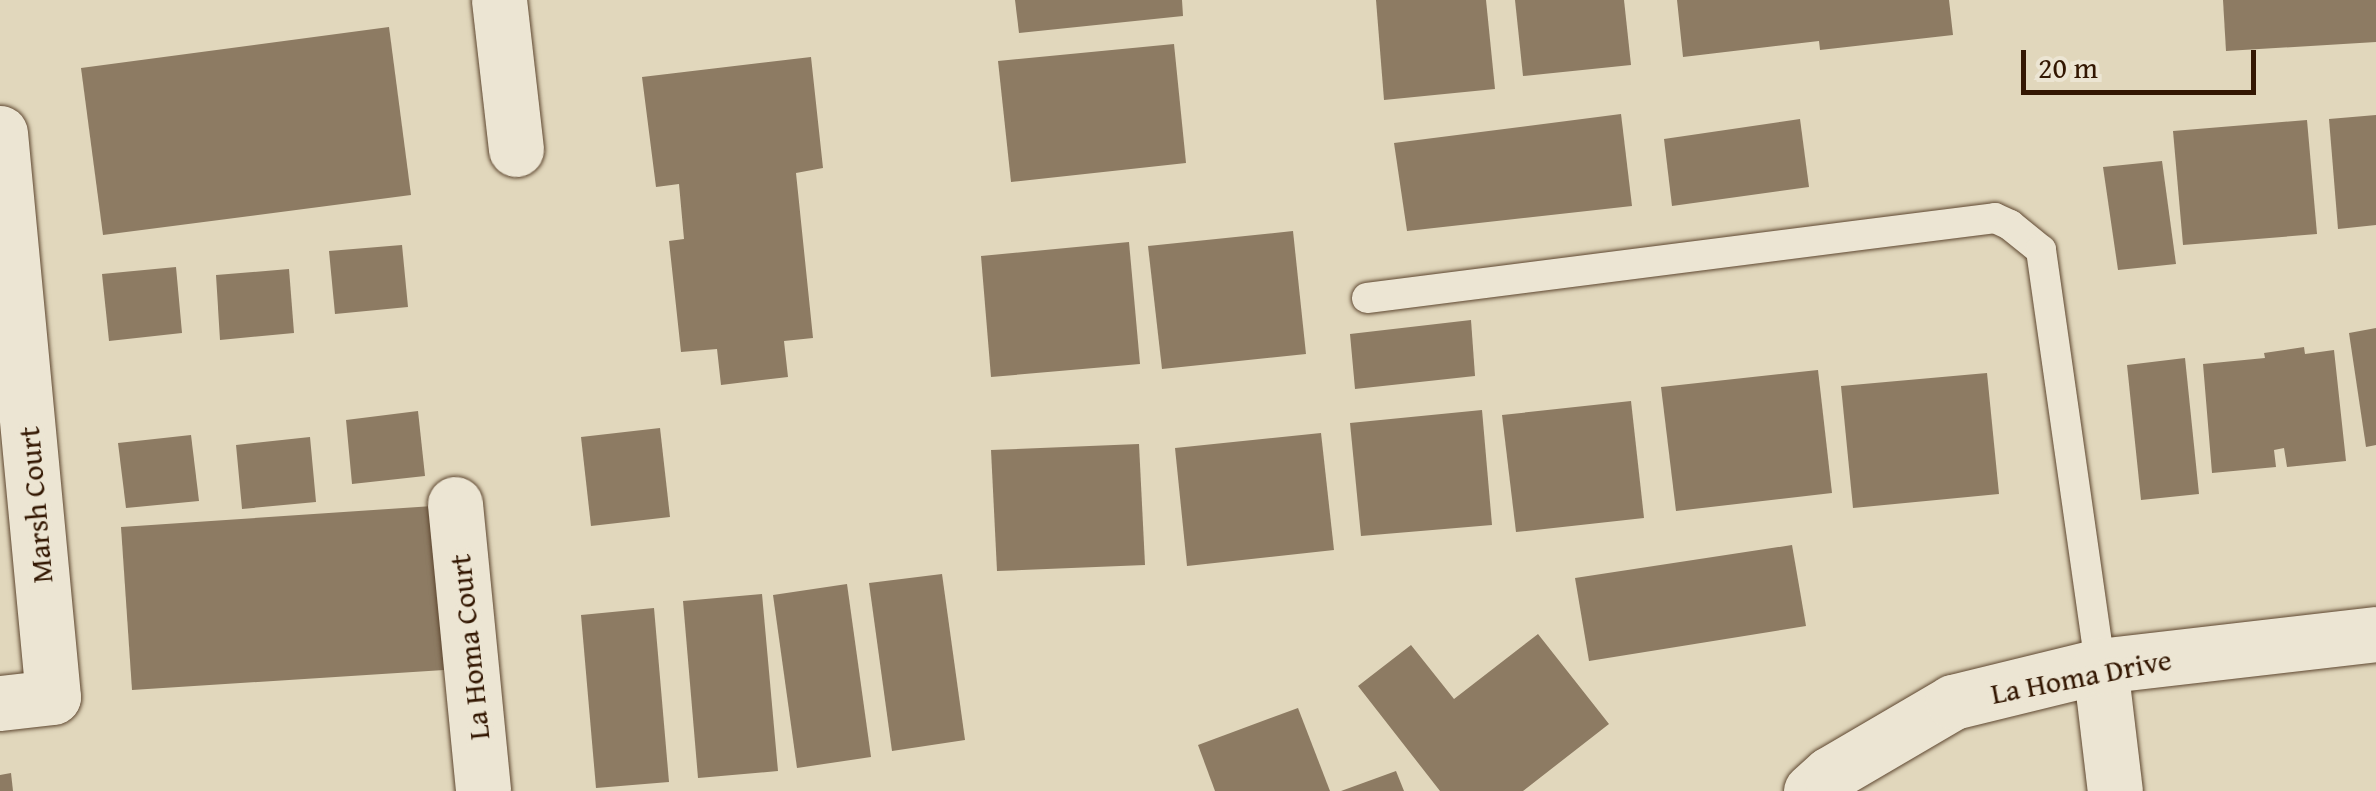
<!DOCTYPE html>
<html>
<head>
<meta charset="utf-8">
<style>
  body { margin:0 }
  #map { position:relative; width:2376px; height:791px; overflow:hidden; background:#e1d7bc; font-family:"Gentium Book Plus",serif }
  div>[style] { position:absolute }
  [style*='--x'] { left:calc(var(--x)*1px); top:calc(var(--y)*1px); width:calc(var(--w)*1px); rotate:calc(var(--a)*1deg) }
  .building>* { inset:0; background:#8d7b63 }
  .roads { filter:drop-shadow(0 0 2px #5e4730) drop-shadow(0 0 2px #5e4730) }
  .lane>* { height:30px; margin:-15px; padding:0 15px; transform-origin:15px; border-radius:15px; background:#ece5d3 }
  .street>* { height:55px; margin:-27.5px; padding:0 27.5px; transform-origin:27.5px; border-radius:27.5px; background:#ece5d3 }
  span { translate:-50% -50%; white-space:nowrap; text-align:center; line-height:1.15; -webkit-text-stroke:10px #ece5d3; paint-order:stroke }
  .street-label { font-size:30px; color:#331702 }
  .scale { position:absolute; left:2021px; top:50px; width:235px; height:45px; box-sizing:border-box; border:5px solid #331702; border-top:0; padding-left:12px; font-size:30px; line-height:35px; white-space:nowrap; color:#331702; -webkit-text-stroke:8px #ece5d3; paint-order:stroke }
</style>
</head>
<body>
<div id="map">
  <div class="building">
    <i style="clip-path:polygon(1015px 0,1182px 0,1183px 16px,1019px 33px)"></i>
    <i style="clip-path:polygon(1376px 0,1486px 0,1495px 89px,1384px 100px)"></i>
    <i style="clip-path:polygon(1515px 0,1624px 0,1631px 65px,1523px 76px)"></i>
    <i style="clip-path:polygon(1677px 0,1949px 0,1953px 35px,1820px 50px,1819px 41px,1683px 57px)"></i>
    <i style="clip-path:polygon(2223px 0,2376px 0,2376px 42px,2226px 51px)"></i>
    <i style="clip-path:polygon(389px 27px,411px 195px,103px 235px,81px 68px)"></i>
    <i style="clip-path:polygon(1174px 44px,1186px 163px,1011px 182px,998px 61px)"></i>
    <i style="clip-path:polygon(811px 57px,823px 168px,796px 173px,813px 338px,784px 341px,788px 377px,721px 385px,717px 349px,681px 352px,669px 241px,684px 239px,679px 184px,656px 187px,642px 77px)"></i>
    <i style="clip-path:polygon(1621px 114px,1632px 206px,1407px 231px,1394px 143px)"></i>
    <i style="clip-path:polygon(2376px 115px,2376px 225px,2338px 229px,2329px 119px)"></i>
    <i style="clip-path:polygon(1800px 119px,1809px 187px,1672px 206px,1664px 139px)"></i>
    <i style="clip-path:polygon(2307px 120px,2317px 234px,2183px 245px,2173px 131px)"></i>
    <i style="clip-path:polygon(2162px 161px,2176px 264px,2118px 270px,2103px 167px)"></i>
    <i style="clip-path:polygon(1293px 231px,1306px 354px,1162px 369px,1148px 246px)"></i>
    <i style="clip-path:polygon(1129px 242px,1140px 364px,991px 377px,981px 256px)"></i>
    <i style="clip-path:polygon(402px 245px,408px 307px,335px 314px,329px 251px)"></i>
    <i style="clip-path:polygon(176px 267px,182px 333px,109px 341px,102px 274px)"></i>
    <i style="clip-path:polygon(289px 269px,294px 333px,220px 340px,216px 275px)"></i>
    <i style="clip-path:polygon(1471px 320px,1475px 376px,1355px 389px,1350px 334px)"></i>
    <i style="clip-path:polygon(2376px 328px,2376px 445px,2366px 447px,2349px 333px)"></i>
    <i style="clip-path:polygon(2304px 347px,2305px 354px,2334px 350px,2346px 461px,2287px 467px,2284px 448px,2274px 450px,2276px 467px,2212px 473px,2203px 364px,2265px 358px,2264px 353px)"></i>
    <i style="clip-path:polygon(2185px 358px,2199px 494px,2141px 500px,2127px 365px)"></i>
    <i style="clip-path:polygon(1818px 370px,1832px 493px,1676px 511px,1661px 387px)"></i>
    <i style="clip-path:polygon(1987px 373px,1999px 494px,1853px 508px,1841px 386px)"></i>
    <i style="clip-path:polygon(1631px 401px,1644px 518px,1516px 532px,1502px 415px)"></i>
    <i style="clip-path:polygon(1482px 410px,1492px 525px,1361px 536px,1350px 423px)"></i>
    <i style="clip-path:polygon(418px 411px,425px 476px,352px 484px,346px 420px)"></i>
    <i style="clip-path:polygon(660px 428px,670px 517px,591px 526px,581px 437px)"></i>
    <i style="clip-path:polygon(1321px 433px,1334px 550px,1187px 566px,1175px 448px)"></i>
    <i style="clip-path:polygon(191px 435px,199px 501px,126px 508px,118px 443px)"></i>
    <i style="clip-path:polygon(310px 437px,316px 502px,242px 509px,236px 445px)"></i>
    <i style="clip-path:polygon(1139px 444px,1145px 565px,997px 571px,991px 450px)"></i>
    <i style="clip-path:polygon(433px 506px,444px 670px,132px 690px,121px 527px)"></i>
    <i style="clip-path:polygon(1792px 545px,1806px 626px,1589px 661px,1575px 578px)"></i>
    <i style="clip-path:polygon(942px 574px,965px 740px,892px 751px,869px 583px)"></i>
    <i style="clip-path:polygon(847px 584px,871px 757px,797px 768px,773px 595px)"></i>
    <i style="clip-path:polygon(762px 594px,778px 771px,698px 778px,683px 601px)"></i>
    <i style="clip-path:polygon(654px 608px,669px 782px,596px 788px,581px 615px)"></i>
    <i style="clip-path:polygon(1538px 634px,1609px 724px,1523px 791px,1440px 791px,1358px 686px,1411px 645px,1454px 699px)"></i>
    <i style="clip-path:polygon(1298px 708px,1330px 791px,1215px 791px,1198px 745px)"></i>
    <i style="clip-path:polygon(1396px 771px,1404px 791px,1341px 791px)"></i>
    <i style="clip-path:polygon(11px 773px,13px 791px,0 791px,0 775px)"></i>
  </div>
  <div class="roads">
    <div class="lane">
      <i style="--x:1367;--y:298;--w:633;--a:-7.26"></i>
      <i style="--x:1995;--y:218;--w:17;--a:25"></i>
      <i style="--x:2010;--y:225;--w:40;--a:39"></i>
      <i style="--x:2041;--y:250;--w:420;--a:81.9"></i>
    </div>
    <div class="street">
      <i style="--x:499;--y:0;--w:150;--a:83.5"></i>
      <i style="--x:0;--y:133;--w:566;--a:84.63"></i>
      <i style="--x:53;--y:697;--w:53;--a:173.5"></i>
      <i style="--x:455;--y:504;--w:288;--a:84.4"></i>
      <i style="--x:2100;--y:666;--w:126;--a:83.2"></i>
      <i style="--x:1811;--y:791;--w:25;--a:-42"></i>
      <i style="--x:1830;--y:774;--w:143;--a:-30.3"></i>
      <i style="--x:1953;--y:702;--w:151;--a:-13.8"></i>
      <i style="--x:2100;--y:666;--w:278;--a:-6.6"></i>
    </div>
  </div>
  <div class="street-label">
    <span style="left:35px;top:505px;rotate:-95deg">Marsh Court</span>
    <span style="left:469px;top:647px;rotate:-96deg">La Homa Court</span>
    <span style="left:2081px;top:676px;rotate:-11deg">La Homa Drive</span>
  </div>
  <div class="scale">20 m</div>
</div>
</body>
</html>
